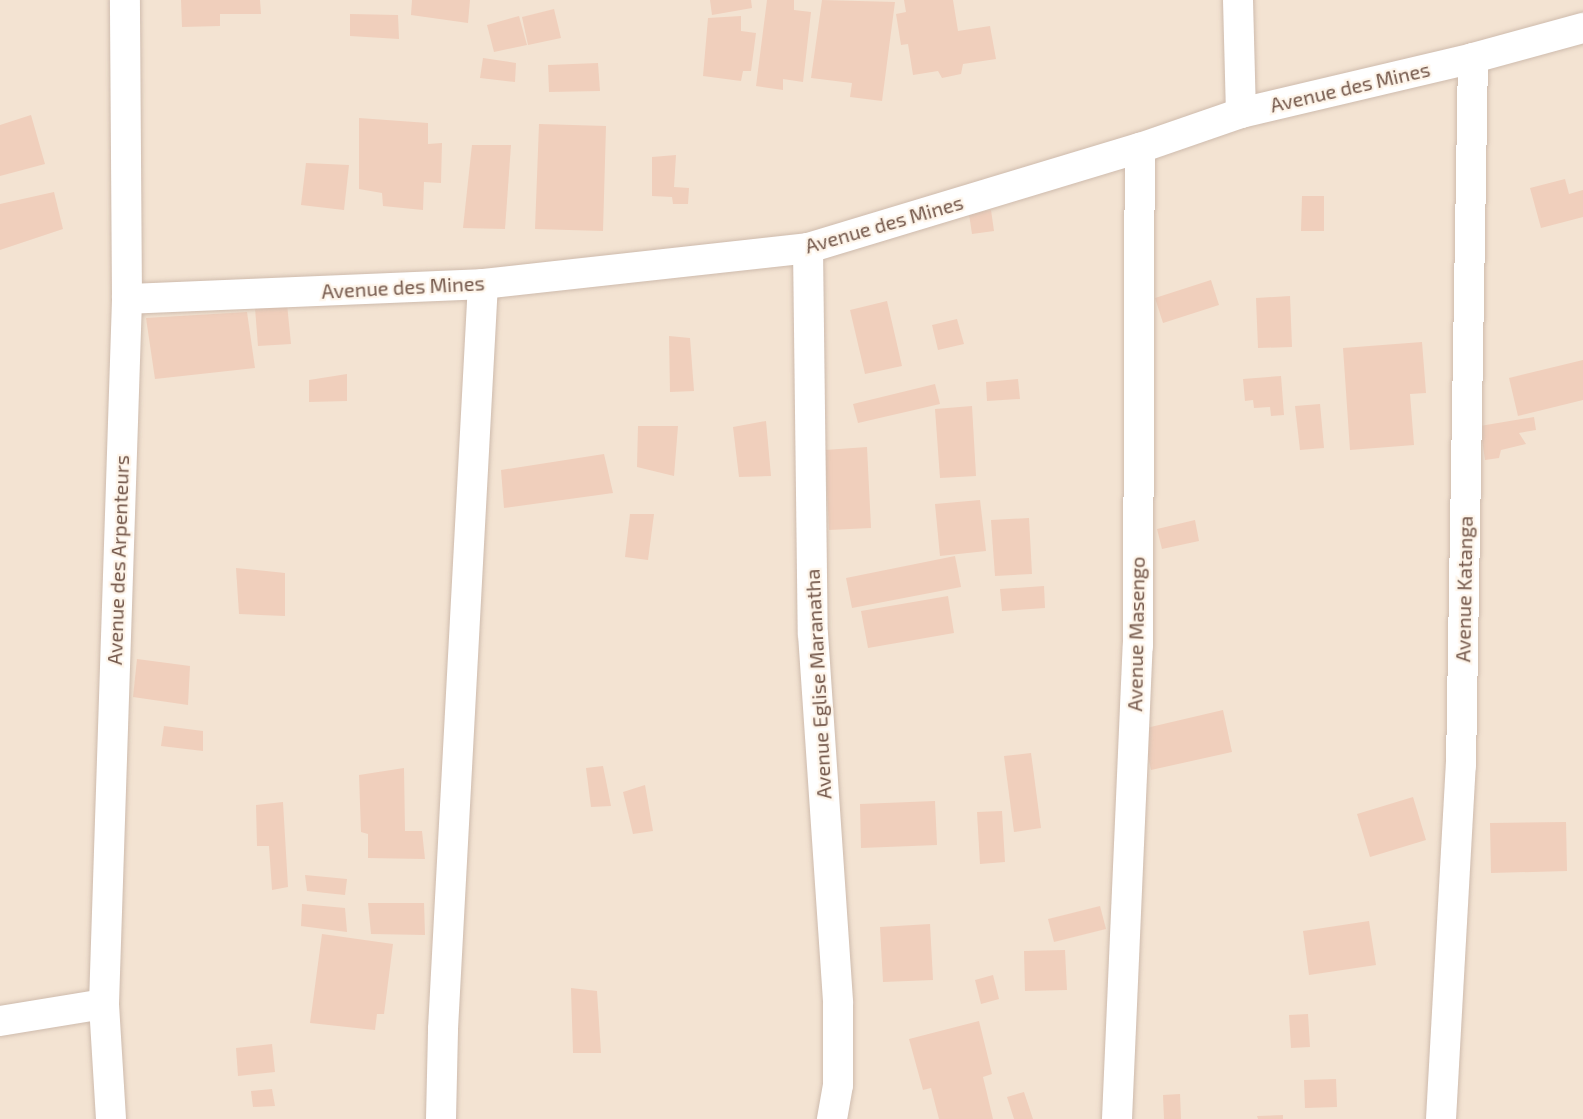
<!DOCTYPE html>
<html>
<head>
<meta charset="utf-8">
<style>
  body { margin:0 }
  #map { position:relative; width:1583px; height:1119px; overflow:hidden; background:#fbf1e4; font-family:"Exo 2",sans-serif }
  div>[style] { position:absolute }
  [style*='--x'] { left:calc(var(--x)*1px); top:calc(var(--y)*1px); width:calc(var(--w)*1px); rotate:calc(var(--a)*1deg) }
  .residential>* { inset:0; background:#f3e3d2 }
  .building>* { inset:0; background:#f0cfbc }
  .roads { filter:drop-shadow(0 0 2px #cebbad) drop-shadow(0 0 2px #cebbad) }
  .minor>* { height:30px; margin:-15px; padding:0 15px; transform-origin:15px; border-radius:15px; background:#fff }
  span { translate:-50% -50%; white-space:nowrap; text-align:center; line-height:1.15; -webkit-text-stroke:4.5px #fef5ea; paint-order:stroke }
  .street-label { font-size:20px; color:#73574a }
</style>
</head>
<body>
<div id="map">
  <div class="residential">
    <i style="clip-path:polygon(0 0,1583px 0,1583px 1119px,0 1119px)"></i>
  </div>
  <div class="building">
    <i style="clip-path:polygon(181px 0,260px 0,261px 14px,220px 14px,220px 26px,182px 27px)"></i>
    <i style="clip-path:polygon(412px 0,470px 0,468px 23px,411px 15px)"></i>
    <i style="clip-path:polygon(710px 0,751px 0,752px 8px,712px 15px)"></i>
    <i style="clip-path:polygon(767px 0,794px 0,794px 10px,811px 12px,803px 82px,783px 79px,783px 90px,756px 86px)"></i>
    <i style="clip-path:polygon(822px 0,895px 2px,882px 101px,850px 97px,852px 83px,811px 78px)"></i>
    <i style="clip-path:polygon(904px 0,953px 0,958px 31px,990px 26px,996px 59px,963px 64px,961px 74px,942px 78px,938px 71px,913px 75px,908px 44px,901px 45px,896px 14px,906px 12px)"></i>
    <i style="clip-path:polygon(554px 9px,561px 38px,528px 45px,522px 17px)"></i>
    <i style="clip-path:polygon(350px 14px,398px 15px,399px 39px,350px 36px)"></i>
    <i style="clip-path:polygon(519px 16px,527px 45px,494px 52px,487px 25px)"></i>
    <i style="clip-path:polygon(741px 16px,741px 31px,756px 33px,751px 71px,743px 71px,741px 81px,703px 76px,708px 18px)"></i>
    <i style="clip-path:polygon(483px 58px,516px 63px,515px 82px,480px 78px)"></i>
    <i style="clip-path:polygon(598px 63px,600px 91px,549px 92px,548px 65px)"></i>
    <i style="clip-path:polygon(31px 115px,45px 164px,0 176px,0 125px)"></i>
    <i style="clip-path:polygon(359px 118px,428px 123px,428px 144px,442px 143px,441px 183px,424px 182px,423px 210px,383px 206px,382px 193px,359px 189px)"></i>
    <i style="clip-path:polygon(539px 124px,606px 126px,603px 231px,535px 229px)"></i>
    <i style="clip-path:polygon(472px 145px,511px 145px,505px 229px,463px 228px)"></i>
    <i style="clip-path:polygon(676px 155px,674px 187px,689px 188px,688px 204px,673px 204px,672px 197px,652px 196px,652px 157px)"></i>
    <i style="clip-path:polygon(306px 163px,349px 165px,344px 210px,301px 205px)"></i>
    <i style="clip-path:polygon(1565px 179px,1569px 194px,1583px 190px,1583px 217px,1541px 228px,1530px 188px)"></i>
    <i style="clip-path:polygon(54px 192px,63px 229px,0 250px,0 204px)"></i>
    <i style="clip-path:polygon(1302px 196px,1324px 196px,1324px 231px,1301px 231px)"></i>
    <i style="clip-path:polygon(991px 210px,994px 231px,972px 234px,969px 214px)"></i>
    <i style="clip-path:polygon(1211px 280px,1219px 305px,1163px 323px,1155px 298px)"></i>
    <i style="clip-path:polygon(1290px 296px,1292px 347px,1258px 348px,1256px 298px)"></i>
    <i style="clip-path:polygon(887px 301px,902px 366px,865px 374px,850px 310px)"></i>
    <i style="clip-path:polygon(287px 304px,291px 344px,258px 346px,255px 308px)"></i>
    <i style="clip-path:polygon(247px 312px,255px 368px,155px 379px,146px 318px)"></i>
    <i style="clip-path:polygon(957px 319px,964px 344px,938px 350px,932px 325px)"></i>
    <i style="clip-path:polygon(669px 336px,690px 338px,694px 391px,670px 392px)"></i>
    <i style="clip-path:polygon(1422px 342px,1426px 393px,1410px 394px,1414px 445px,1350px 450px,1343px 348px)"></i>
    <i style="clip-path:polygon(1583px 360px,1583px 400px,1518px 416px,1509px 378px)"></i>
    <i style="clip-path:polygon(347px 374px,347px 401px,309px 402px,309px 380px)"></i>
    <i style="clip-path:polygon(1281px 376px,1284px 415px,1271px 416px,1270px 407px,1254px 408px,1253px 400px,1245px 401px,1243px 379px)"></i>
    <i style="clip-path:polygon(1018px 379px,1020px 399px,987px 401px,986px 382px)"></i>
    <i style="clip-path:polygon(935px 384px,940px 404px,858px 423px,853px 404px)"></i>
    <i style="clip-path:polygon(1320px 404px,1324px 448px,1300px 450px,1295px 406px)"></i>
    <i style="clip-path:polygon(972px 406px,976px 476px,940px 478px,935px 409px)"></i>
    <i style="clip-path:polygon(1534px 417px,1536px 430px,1519px 433px,1526px 444px,1501px 450px,1499px 458px,1485px 460px,1480px 426px)"></i>
    <i style="clip-path:polygon(766px 421px,771px 476px,739px 477px,733px 427px)"></i>
    <i style="clip-path:polygon(638px 426px,678px 426px,674px 476px,637px 467px)"></i>
    <i style="clip-path:polygon(867px 447px,871px 528px,829px 530px,825px 450px)"></i>
    <i style="clip-path:polygon(604px 454px,613px 493px,504px 508px,501px 470px)"></i>
    <i style="clip-path:polygon(980px 500px,986px 551px,940px 556px,935px 504px)"></i>
    <i style="clip-path:polygon(630px 514px,654px 514px,648px 560px,625px 557px)"></i>
    <i style="clip-path:polygon(1029px 518px,1032px 574px,995px 576px,991px 520px)"></i>
    <i style="clip-path:polygon(1195px 520px,1199px 541px,1162px 549px,1157px 529px)"></i>
    <i style="clip-path:polygon(955px 556px,961px 587px,852px 608px,846px 578px)"></i>
    <i style="clip-path:polygon(236px 568px,285px 573px,285px 616px,239px 614px)"></i>
    <i style="clip-path:polygon(1044px 586px,1045px 608px,1002px 611px,1000px 589px)"></i>
    <i style="clip-path:polygon(948px 596px,954px 633px,868px 648px,861px 611px)"></i>
    <i style="clip-path:polygon(137px 659px,190px 666px,188px 705px,133px 697px)"></i>
    <i style="clip-path:polygon(1223px 710px,1232px 752px,1151px 770px,1142px 729px)"></i>
    <i style="clip-path:polygon(164px 726px,203px 731px,203px 751px,161px 746px)"></i>
    <i style="clip-path:polygon(1031px 753px,1041px 828px,1014px 832px,1004px 756px)"></i>
    <i style="clip-path:polygon(603px 766px,611px 806px,591px 807px,586px 768px)"></i>
    <i style="clip-path:polygon(404px 768px,405px 831px,422px 831px,425px 859px,368px 858px,368px 834px,361px 832px,359px 775px)"></i>
    <i style="clip-path:polygon(645px 785px,653px 831px,633px 834px,623px 792px)"></i>
    <i style="clip-path:polygon(1413px 797px,1426px 840px,1370px 857px,1357px 814px)"></i>
    <i style="clip-path:polygon(935px 801px,937px 845px,861px 848px,860px 804px)"></i>
    <i style="clip-path:polygon(283px 802px,288px 887px,272px 890px,269px 846px,257px 846px,256px 805px)"></i>
    <i style="clip-path:polygon(1002px 811px,1005px 862px,980px 864px,977px 812px)"></i>
    <i style="clip-path:polygon(1566px 822px,1567px 871px,1491px 873px,1490px 823px)"></i>
    <i style="clip-path:polygon(305px 875px,347px 879px,345px 895px,307px 891px)"></i>
    <i style="clip-path:polygon(368px 903px,424px 903px,425px 935px,371px 934px)"></i>
    <i style="clip-path:polygon(302px 904px,345px 908px,347px 932px,301px 926px)"></i>
    <i style="clip-path:polygon(1100px 906px,1106px 929px,1054px 942px,1048px 919px)"></i>
    <i style="clip-path:polygon(1369px 921px,1376px 965px,1309px 975px,1303px 931px)"></i>
    <i style="clip-path:polygon(930px 924px,933px 980px,883px 982px,880px 927px)"></i>
    <i style="clip-path:polygon(322px 934px,393px 944px,384px 1014px,377px 1014px,375px 1030px,310px 1023px)"></i>
    <i style="clip-path:polygon(1065px 950px,1067px 990px,1025px 991px,1024px 951px)"></i>
    <i style="clip-path:polygon(993px 975px,999px 999px,981px 1004px,975px 980px)"></i>
    <i style="clip-path:polygon(571px 988px,597px 991px,601px 1053px,573px 1053px)"></i>
    <i style="clip-path:polygon(1308px 1014px,1310px 1047px,1291px 1048px,1289px 1015px)"></i>
    <i style="clip-path:polygon(979px 1021px,992px 1074px,983px 1077px,993px 1119px,939px 1119px,931px 1088px,923px 1090px,909px 1039px)"></i>
    <i style="clip-path:polygon(272px 1044px,275px 1072px,238px 1076px,236px 1048px)"></i>
    <i style="clip-path:polygon(1336px 1079px,1337px 1107px,1305px 1108px,1304px 1080px)"></i>
    <i style="clip-path:polygon(272px 1089px,275px 1106px,253px 1107px,251px 1091px)"></i>
    <i style="clip-path:polygon(1024px 1092px,1033px 1119px,1014px 1119px,1007px 1097px)"></i>
    <i style="clip-path:polygon(1180px 1094px,1181px 1119px,1164px 1119px,1163px 1095px)"></i>
    <i style="clip-path:polygon(1283px 1115px,1283px 1119px,1258px 1119px,1257px 1116px)"></i>
  </div>
  <div class="roads">
    <div class="minor">
      <i style="--x:1238;--y:0;--w:113;--a:88.5"></i>
      <i style="--x:808;--y:248;--w:386;--a:89.3"></i>
      <i style="--x:813;--y:634;--w:370;--a:86.1"></i>
      <i style="--x:838;--y:1003;--w:82;--a:90"></i>
      <i style="--x:838;--y:1085;--w:35;--a:100"></i>
      <i style="--x:127;--y:299;--w:356;--a:-2.4"></i>
      <i style="--x:483;--y:284;--w:327;--a:-6.3"></i>
      <i style="--x:808;--y:248;--w:347;--a:-16.8"></i>
      <i style="--x:1140;--y:148;--w:107;--a:-19.1"></i>
      <i style="--x:1241;--y:113;--w:238;--a:-13.3"></i>
      <i style="--x:1473;--y:58;--w:114;--a:-15.3"></i>
      <i style="--x:0;--y:1021;--w:105;--a:-9.3"></i>
      <i style="--x:111;--y:1119;--w:115;--a:-93.5"></i>
      <i style="--x:104;--y:1004;--w:705;--a:-88.13"></i>
      <i style="--x:127;--y:299;--w:299;--a:-90.4"></i>
      <i style="--x:441;--y:1119;--w:90;--a:-88.7"></i>
      <i style="--x:443;--y:1029;--w:746;--a:-86.93"></i>
      <i style="--x:1117;--y:1119;--w:472;--a:-87.5"></i>
      <i style="--x:1138;--y:647;--w:499;--a:-89.8"></i>
      <i style="--x:1441;--y:1119;--w:354;--a:-86.8"></i>
      <i style="--x:1461;--y:766;--w:708;--a:-89.03"></i>
    </div>
  </div>
  <div class="street-label">
    <span style="left:1350px;top:87px;rotate:-13deg">Avenue des Mines</span>
    <span style="left:884px;top:224px;rotate:-16deg">Avenue des Mines</span>
    <span style="left:403px;top:287px;rotate:-3deg">Avenue des Mines</span>
    <span style="left:118px;top:560px;rotate:-88deg">Avenue des Arpenteurs</span>
    <span style="left:1464px;top:589px;rotate:-89deg">Avenue Katanga</span>
    <span style="left:1136px;top:634px;rotate:-89deg">Avenue Masengo</span>
    <span style="left:818px;top:684px;rotate:-93deg">Avenue Eglise Maranatha</span>
  </div>
</div>
</body>
</html>
